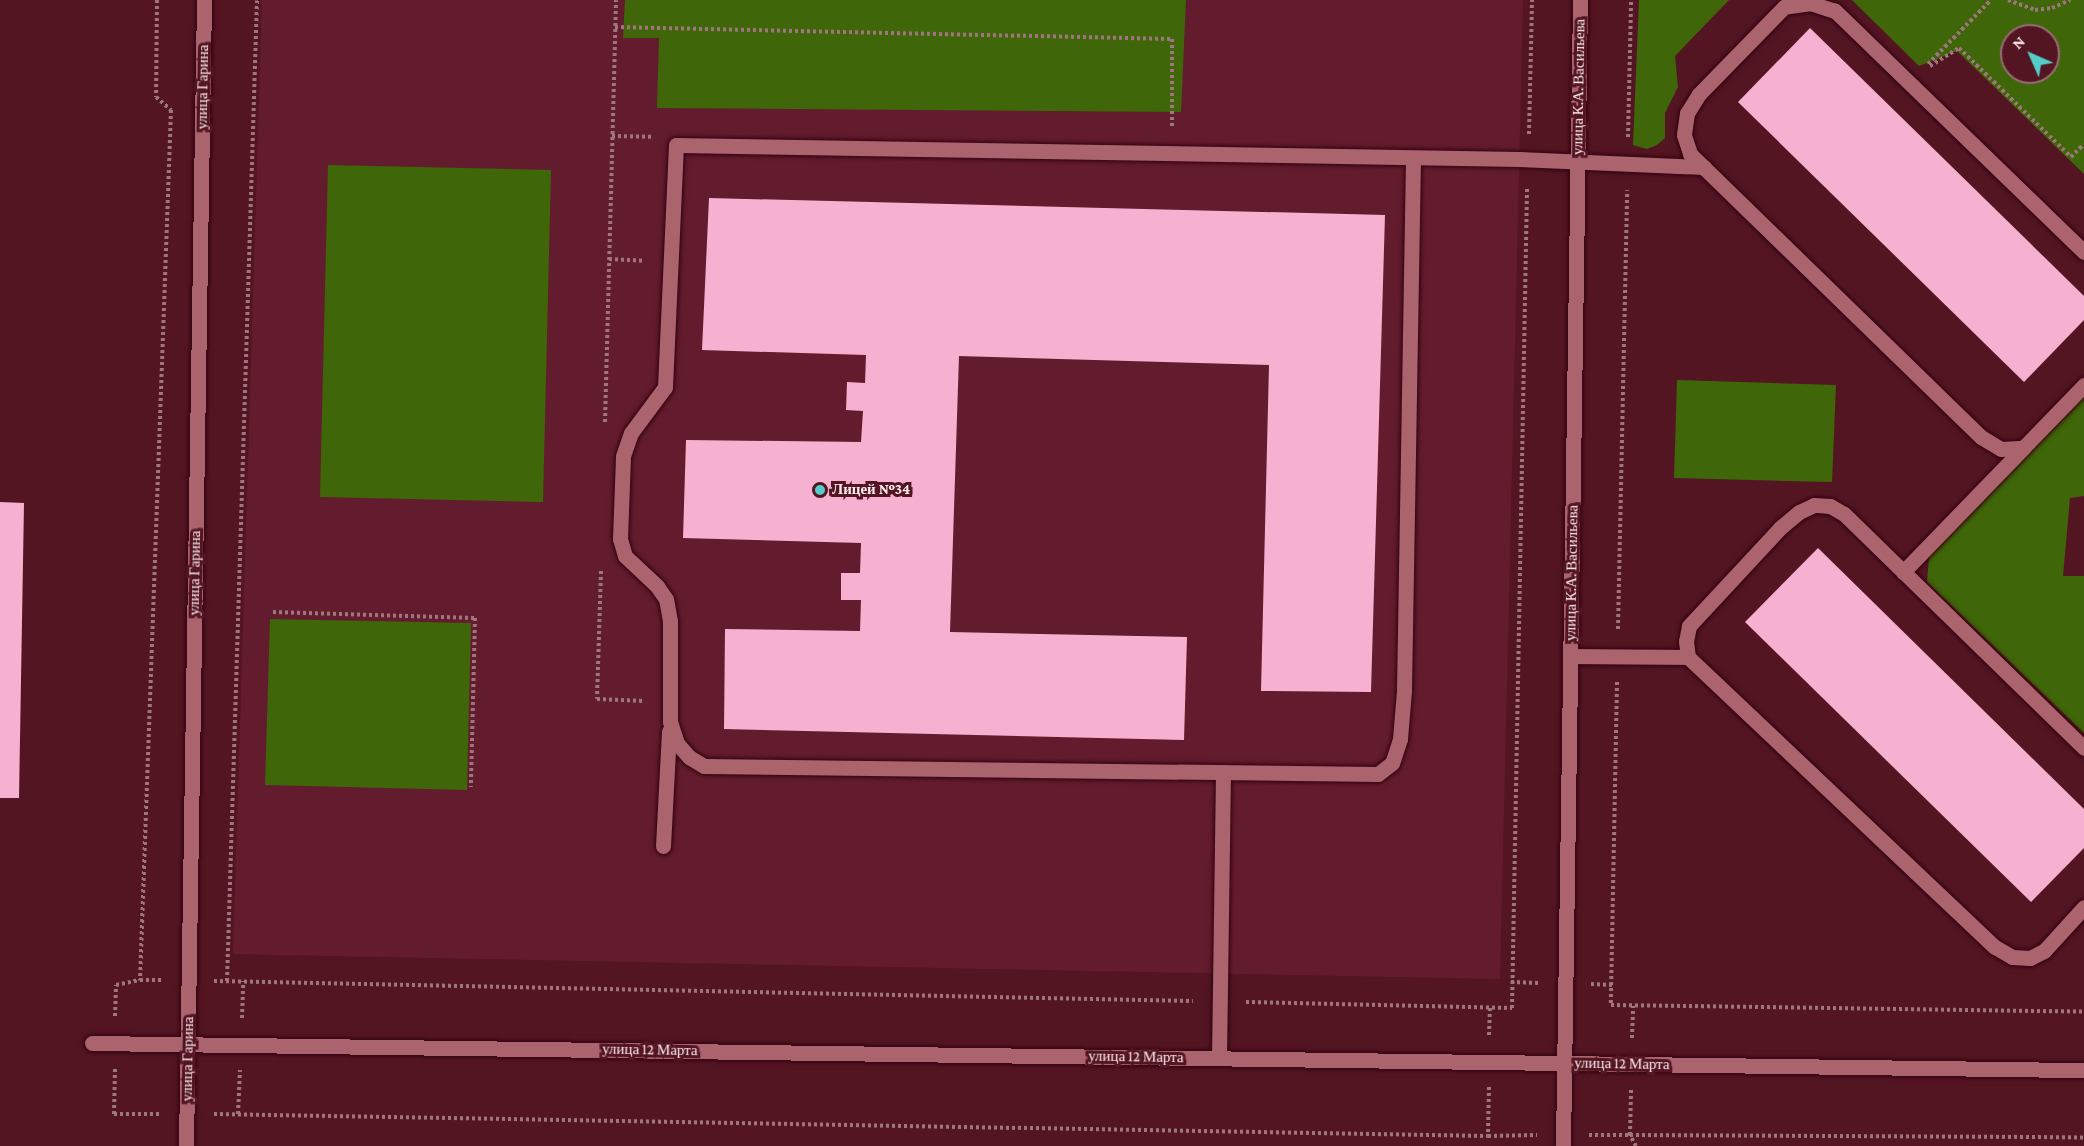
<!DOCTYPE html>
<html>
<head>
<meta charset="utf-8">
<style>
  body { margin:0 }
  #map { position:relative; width:2084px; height:1146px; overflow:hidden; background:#541523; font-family:"Crimson Pro",serif }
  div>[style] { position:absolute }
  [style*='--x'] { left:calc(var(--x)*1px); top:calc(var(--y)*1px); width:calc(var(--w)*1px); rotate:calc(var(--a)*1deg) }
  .built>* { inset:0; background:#631c2d }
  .green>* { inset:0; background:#3f6609 }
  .building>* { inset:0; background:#f7b1d0 }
  .path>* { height:4px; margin-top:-2px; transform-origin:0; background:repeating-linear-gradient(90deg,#a0767e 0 3px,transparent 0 6px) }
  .roads { filter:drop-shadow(0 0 2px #32030f) drop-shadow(0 0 2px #32030f) }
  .service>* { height:15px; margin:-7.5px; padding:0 7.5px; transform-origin:7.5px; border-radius:7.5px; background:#ab636d }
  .minor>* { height:15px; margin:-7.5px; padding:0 7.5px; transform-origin:7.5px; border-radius:7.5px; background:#ab636d }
  .dots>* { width:16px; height:16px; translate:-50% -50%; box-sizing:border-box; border:3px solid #541523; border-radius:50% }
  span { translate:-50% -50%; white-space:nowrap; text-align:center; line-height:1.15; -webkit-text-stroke:6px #541523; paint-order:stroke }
  .street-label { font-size:15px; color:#feedee }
  .poi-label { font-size:15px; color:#feedee; font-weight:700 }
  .left { translate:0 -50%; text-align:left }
  .north { position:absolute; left:2000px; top:24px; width:60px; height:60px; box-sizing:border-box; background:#541523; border:2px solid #986b74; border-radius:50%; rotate:315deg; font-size:16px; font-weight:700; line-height:24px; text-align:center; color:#feedee }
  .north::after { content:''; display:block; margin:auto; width:21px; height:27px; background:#54cdc8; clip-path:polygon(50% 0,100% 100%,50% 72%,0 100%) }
</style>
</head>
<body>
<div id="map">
  <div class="built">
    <i style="clip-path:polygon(262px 0,1523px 0,1500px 979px,233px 954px)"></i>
  </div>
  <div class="green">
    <i style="clip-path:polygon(625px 0,1186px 0,1181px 112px,657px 108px,659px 38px,623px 38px)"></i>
    <i style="clip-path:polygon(1639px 0,1729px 0,1675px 56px,1678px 87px,1665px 113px,1665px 138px,1657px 145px,1647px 149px,1633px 145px)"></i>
    <i style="clip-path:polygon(evenodd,1852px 0,2084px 0,2084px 174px,1957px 51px,1919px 66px,1852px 0,2012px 36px,2048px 36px,2048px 72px,2012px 72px,2012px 36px)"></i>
    <i style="clip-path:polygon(328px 165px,551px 170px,543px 502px,320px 497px)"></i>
    <i style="clip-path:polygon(1677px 380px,1836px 385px,1832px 482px,1674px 478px)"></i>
    <i style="clip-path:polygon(2084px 397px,2084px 496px,2070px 498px,2063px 576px,2084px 576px,2084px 733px,1927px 582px,1929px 557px)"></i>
    <i style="clip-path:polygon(270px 619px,471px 623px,467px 790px,265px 785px)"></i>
  </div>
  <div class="building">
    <i style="clip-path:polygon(1810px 28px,2084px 296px,2084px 320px,2024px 382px,1738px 102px)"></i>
    <i style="clip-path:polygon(709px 198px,1385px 215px,1371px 692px,1261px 691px,1269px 365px,959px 356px,950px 632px,1187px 637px,1184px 740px,724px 729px,725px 629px,860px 631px,861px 600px,841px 600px,841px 573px,860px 573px,861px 543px,683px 538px,686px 440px,861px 442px,863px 411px,846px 410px,847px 382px,865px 383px,866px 355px,702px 350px)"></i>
    <i style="clip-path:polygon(0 502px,24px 503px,19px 798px,0 798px)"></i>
    <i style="clip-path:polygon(1818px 548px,2084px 809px,2084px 848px,2031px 902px,1745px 622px)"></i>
  </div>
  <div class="path">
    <i style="--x:157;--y:0;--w:97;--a:90.6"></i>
    <i style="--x:156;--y:97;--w:20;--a:41"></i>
    <i style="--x:171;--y:110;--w:871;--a:92.04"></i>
    <i style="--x:140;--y:980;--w:22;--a:0"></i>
    <i style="--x:2008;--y:0;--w:29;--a:20"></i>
    <i style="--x:2035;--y:10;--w:17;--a:-7"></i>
    <i style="--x:2052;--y:8;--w:20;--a:-24"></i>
    <i style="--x:615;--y:27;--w:557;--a:1.23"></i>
    <i style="--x:1172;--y:39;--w:90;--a:90"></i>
    <i style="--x:1928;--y:64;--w:90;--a:-45.5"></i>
    <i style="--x:1930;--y:66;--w:34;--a:-32"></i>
    <i style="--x:1959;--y:48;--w:156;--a:44.2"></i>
    <i style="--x:2071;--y:157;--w:18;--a:-45"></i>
    <i style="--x:1529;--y:134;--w:134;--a:-88.7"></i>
    <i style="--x:612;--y:136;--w:39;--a:1"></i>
    <i style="--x:1628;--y:137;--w:137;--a:-88.7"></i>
    <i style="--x:609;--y:259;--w:35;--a:3"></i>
    <i style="--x:605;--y:422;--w:422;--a:-88.5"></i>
    <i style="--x:601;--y:571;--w:128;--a:91.8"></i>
    <i style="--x:597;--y:699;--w:48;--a:2.4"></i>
    <i style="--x:273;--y:612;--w:202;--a:1.7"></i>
    <i style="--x:475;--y:618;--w:169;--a:91.4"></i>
    <i style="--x:1618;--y:629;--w:439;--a:-88.8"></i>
    <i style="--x:1617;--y:682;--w:323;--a:91.1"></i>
    <i style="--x:1611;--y:1005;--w:473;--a:0.8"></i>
    <i style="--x:214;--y:981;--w:979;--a:1.17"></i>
    <i style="--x:227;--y:981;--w:981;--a:-88.25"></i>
    <i style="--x:1511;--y:982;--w:28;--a:2"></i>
    <i style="--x:1591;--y:984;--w:21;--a:3"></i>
    <i style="--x:1246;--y:1002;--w:266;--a:1.3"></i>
    <i style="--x:1512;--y:1008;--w:821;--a:-88.95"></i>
    <i style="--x:115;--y:1016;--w:31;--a:-88"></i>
    <i style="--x:116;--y:985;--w:25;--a:-12"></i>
    <i style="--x:242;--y:1018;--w:37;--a:-88"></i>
    <i style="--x:1489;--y:1035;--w:28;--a:-88"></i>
    <i style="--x:1632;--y:1038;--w:32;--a:-88"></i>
    <i style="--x:115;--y:1069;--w:45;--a:91.3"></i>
    <i style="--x:114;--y:1114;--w:47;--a:0"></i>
    <i style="--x:1489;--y:1087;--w:49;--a:91.2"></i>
    <i style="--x:1488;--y:1136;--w:49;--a:-1.2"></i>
    <i style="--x:214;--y:1114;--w:1274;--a:0.99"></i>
    <i style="--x:238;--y:1114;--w:44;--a:-87.4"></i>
    <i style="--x:1589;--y:1135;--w:41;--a:0"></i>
    <i style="--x:1630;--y:1135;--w:45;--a:-88.7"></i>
    <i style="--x:1636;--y:1146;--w:13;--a:-119"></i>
    <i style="--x:1630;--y:1135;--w:454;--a:0.3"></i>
  </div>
  <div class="roads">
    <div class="service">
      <i style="--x:1413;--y:158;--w:533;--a:90.97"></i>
      <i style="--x:1404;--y:691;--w:48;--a:94.8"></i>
      <i style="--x:1400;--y:739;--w:25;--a:108"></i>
      <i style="--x:1392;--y:763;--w:18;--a:142"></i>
      <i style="--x:1378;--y:774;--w:674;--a:-179.32"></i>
      <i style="--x:704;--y:766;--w:17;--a:-149"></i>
      <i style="--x:689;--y:757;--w:18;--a:-131"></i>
      <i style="--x:677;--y:743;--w:22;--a:-108"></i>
      <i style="--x:670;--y:722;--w:101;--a:-90"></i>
      <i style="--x:670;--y:621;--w:22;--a:-100"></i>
      <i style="--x:666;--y:599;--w:16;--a:-125"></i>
      <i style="--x:657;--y:586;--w:44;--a:-136.8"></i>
      <i style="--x:625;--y:556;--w:18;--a:-106"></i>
      <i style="--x:620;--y:539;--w:83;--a:-87.9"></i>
      <i style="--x:623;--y:456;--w:24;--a:-71"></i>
      <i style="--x:631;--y:433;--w:57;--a:-53.5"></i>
      <i style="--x:665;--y:387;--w:242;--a:-87.4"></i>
      <i style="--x:676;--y:145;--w:843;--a:0.95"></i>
      <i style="--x:1519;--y:159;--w:185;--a:2.5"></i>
      <i style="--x:2084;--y:252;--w:347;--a:-135.9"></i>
      <i style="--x:1835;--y:11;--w:25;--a:-162"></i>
      <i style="--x:1811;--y:3;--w:27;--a:172"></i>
      <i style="--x:1784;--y:7;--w:122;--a:134.3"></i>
      <i style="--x:1699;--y:94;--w:22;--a:122"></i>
      <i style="--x:1687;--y:113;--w:22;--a:98"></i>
      <i style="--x:1684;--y:135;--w:20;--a:72"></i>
      <i style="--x:1690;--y:154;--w:406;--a:44.2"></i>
      <i style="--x:1981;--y:437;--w:23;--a:31"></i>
      <i style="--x:2001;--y:449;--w:22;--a:-3"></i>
      <i style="--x:2023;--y:448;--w:88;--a:-45.9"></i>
      <i style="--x:1903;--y:572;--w:173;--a:-45.9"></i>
      <i style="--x:1571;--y:656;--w:117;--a:0.5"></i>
      <i style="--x:2084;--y:748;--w:335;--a:-135.7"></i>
      <i style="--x:1844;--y:514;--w:16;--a:-150"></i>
      <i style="--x:1830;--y:506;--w:16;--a:-176"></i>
      <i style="--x:1814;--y:505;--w:17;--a:155"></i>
      <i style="--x:1799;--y:512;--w:25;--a:140"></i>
      <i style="--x:1780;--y:528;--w:134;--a:132.9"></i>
      <i style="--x:1689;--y:626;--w:15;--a:101"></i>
      <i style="--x:1686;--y:641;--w:16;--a:83"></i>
      <i style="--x:1688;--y:657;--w:422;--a:43.4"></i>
      <i style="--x:1995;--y:947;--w:20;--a:30"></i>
      <i style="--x:2012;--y:957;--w:18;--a:3"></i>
      <i style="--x:2030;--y:958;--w:16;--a:-27"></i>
      <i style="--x:2044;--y:951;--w:59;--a:-47.7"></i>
      <i style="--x:663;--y:846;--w:115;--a:-87"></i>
      <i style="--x:1219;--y:1058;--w:286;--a:-89.2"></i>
    </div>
    <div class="minor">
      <i style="--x:92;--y:1043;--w:1992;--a:0.78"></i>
      <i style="--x:186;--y:1146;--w:1146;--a:-89.1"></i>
      <i style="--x:1563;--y:1146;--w:1146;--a:-89.15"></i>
    </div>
  </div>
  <div class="dots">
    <i style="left:820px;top:490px;background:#54cdc8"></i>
  </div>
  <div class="street-label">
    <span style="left:203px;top:87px;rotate:-89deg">улица Гарина</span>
    <span style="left:1579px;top:87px;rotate:-89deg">улица К.А. Васильева</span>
    <span style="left:195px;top:573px;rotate:-89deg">улица Гарина</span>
    <span style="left:1572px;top:573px;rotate:-89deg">улица К.А. Васильева</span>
    <span style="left:650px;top:1050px;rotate:1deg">улица 12 Марта</span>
    <span style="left:1136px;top:1057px;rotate:1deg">улица 12 Марта</span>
    <span style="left:188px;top:1059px;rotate:-89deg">улица Гарина</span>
    <span style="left:1622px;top:1064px;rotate:1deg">улица 12 Марта</span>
  </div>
  <div class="poi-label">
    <span class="left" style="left:832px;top:490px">Лицей №34</span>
  </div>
  <div class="north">N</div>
</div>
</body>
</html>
